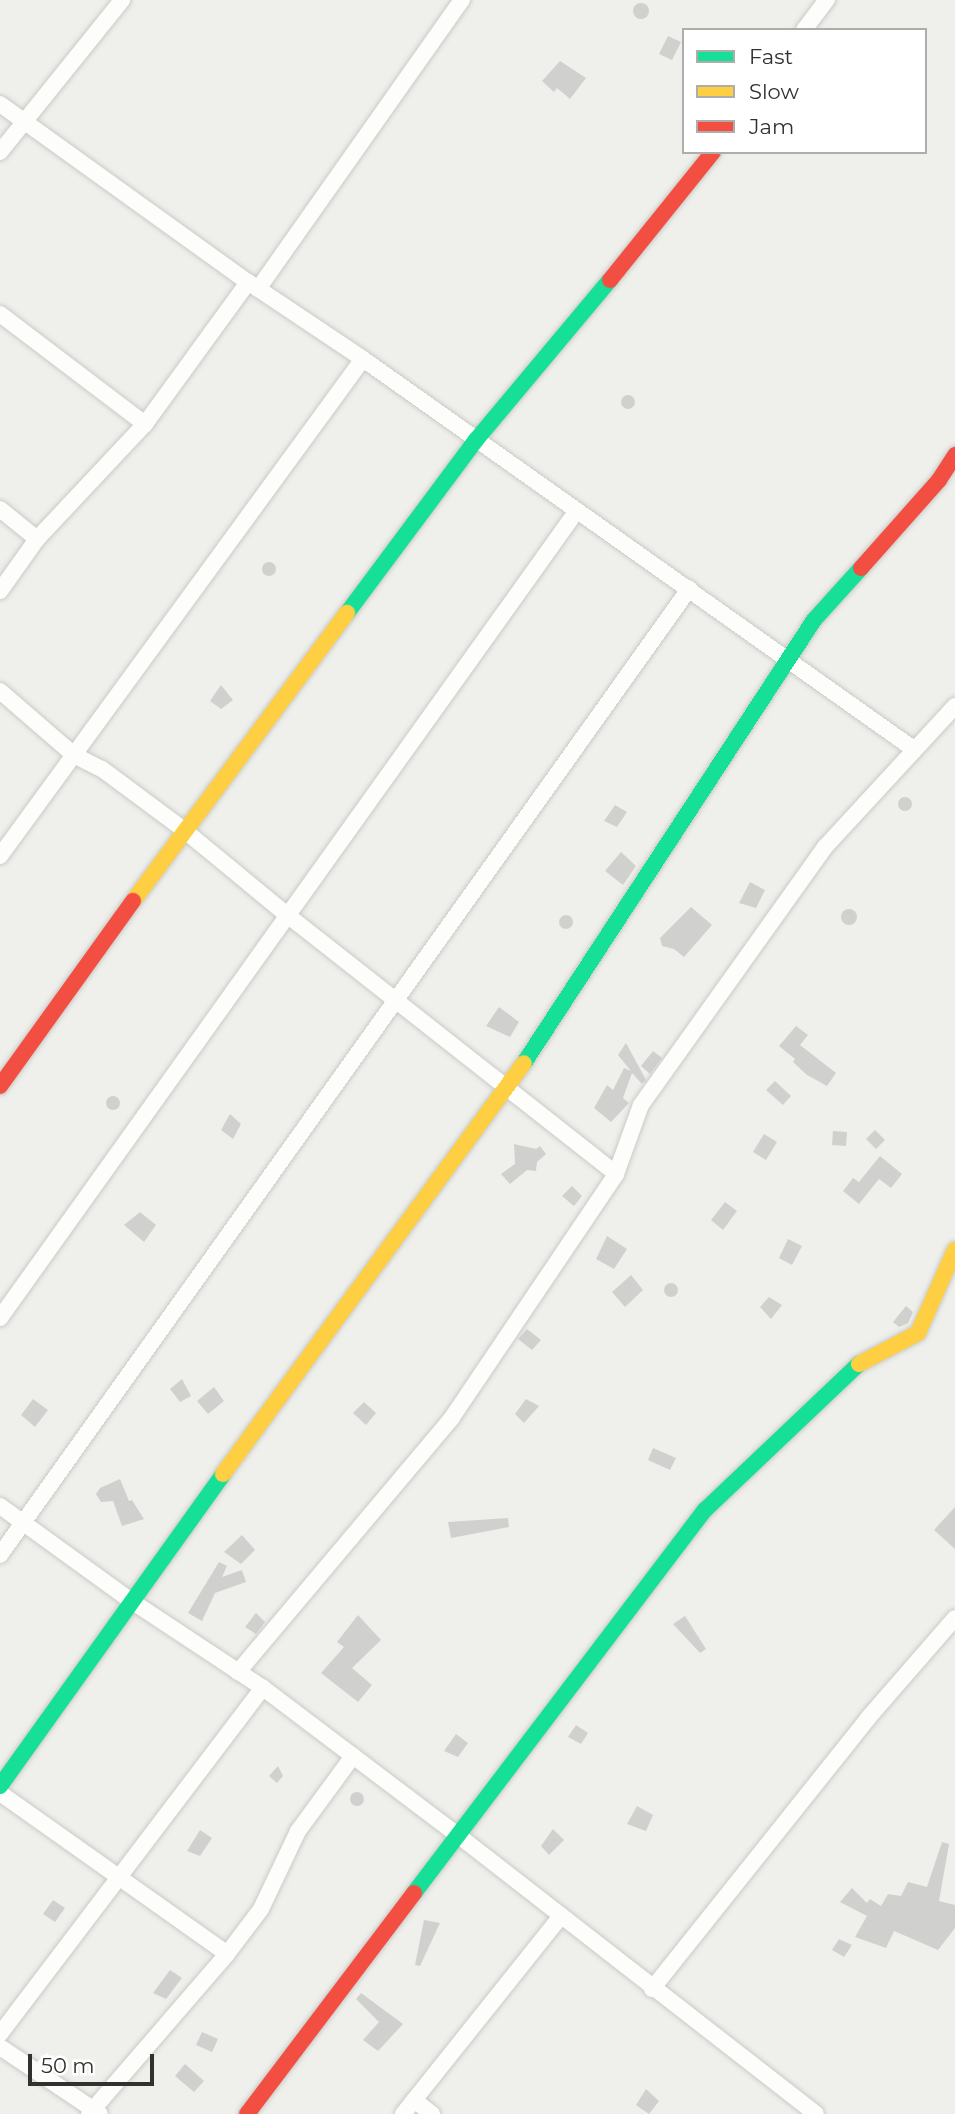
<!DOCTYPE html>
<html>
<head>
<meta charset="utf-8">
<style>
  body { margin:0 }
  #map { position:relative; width:955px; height:2114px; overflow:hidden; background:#efefeb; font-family:Montserrat,sans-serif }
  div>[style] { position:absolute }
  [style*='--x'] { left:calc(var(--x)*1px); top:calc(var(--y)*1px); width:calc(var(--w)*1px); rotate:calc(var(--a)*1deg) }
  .building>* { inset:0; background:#d0d0ce }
  .round { border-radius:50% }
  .roads { filter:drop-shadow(0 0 2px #cacac7) drop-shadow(0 0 2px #cacac7) }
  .street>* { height:16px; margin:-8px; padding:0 8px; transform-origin:8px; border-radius:8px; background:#fdfdfc }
  .fast>* { height:16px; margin:-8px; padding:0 8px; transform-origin:8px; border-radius:8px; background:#16e098 }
  .slow>* { height:16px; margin:-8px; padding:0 8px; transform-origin:8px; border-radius:8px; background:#ffcf43 }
  .jam>* { height:16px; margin:-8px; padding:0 8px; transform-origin:8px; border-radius:8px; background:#f24e42 }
  span { translate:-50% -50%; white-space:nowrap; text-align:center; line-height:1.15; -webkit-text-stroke:6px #fff; paint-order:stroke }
  .legend { position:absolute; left:682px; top:28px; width:245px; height:126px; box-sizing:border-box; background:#fff; border:2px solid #adadac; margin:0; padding:9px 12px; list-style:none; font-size:21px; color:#32312f }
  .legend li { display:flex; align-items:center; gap:14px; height:35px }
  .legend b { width:35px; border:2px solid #adadac }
  .scale { position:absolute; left:28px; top:2054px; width:126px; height:32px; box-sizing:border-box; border:4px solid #32312f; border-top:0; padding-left:9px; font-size:21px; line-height:24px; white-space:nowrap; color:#32312f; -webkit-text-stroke:5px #fff; paint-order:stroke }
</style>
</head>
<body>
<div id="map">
  <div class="building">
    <i class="round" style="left:633px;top:3px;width:16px;height:16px"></i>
    <i style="clip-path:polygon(668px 36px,681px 42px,672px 60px,659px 54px)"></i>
    <i style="clip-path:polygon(560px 61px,586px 78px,570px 99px,557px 88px,554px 92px,542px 81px)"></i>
    <i class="round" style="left:621px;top:395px;width:14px;height:14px"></i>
    <i class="round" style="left:262px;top:562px;width:14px;height:14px"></i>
    <i style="clip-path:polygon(221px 685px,233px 700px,221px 709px,210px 701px)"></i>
    <i class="round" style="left:898px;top:797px;width:14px;height:14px"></i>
    <i style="clip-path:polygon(615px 805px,627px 812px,617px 827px,604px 821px)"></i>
    <i style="clip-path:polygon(621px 852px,636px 866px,623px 885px,605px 871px)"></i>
    <i style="clip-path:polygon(750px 882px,765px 890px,756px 908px,739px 903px)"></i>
    <i style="clip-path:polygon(691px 907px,712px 925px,684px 957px,674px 949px,662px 946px,660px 938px)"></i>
    <i class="round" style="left:841px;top:909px;width:16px;height:16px"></i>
    <i class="round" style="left:559px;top:915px;width:14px;height:14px"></i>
    <i style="clip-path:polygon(499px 1007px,519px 1022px,510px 1037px,486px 1026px)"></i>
    <i style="clip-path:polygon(796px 1026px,808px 1035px,800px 1045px,836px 1073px,827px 1086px,807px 1075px,793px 1062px,795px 1059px,779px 1046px)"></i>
    <i style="clip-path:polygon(626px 1043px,646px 1080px,642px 1084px,632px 1073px,623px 1098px,629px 1103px,611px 1122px,594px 1108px,607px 1085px,613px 1090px,624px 1068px,631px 1071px,618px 1055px)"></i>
    <i style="clip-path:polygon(653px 1051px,662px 1058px,650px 1074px,641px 1066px)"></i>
    <i style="clip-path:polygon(775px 1081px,791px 1096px,783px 1105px,766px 1090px)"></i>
    <i class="round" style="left:106px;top:1096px;width:14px;height:14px"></i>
    <i style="clip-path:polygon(230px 1114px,241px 1124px,233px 1139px,221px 1130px)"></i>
    <i style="clip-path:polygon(875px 1130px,885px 1140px,876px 1149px,866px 1139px)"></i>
    <i style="clip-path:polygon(833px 1131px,847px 1132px,846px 1146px,832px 1145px)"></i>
    <i style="clip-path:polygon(764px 1134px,777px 1142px,766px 1160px,753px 1152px)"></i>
    <i style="clip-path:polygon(514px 1144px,536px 1149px,540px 1146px,546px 1154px,537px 1162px,536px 1171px,527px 1170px,510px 1184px,501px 1174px,515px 1164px)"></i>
    <i style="clip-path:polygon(880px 1156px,902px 1174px,891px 1188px,879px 1179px,859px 1204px,843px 1191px,853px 1178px,859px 1182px)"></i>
    <i style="clip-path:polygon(572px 1186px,582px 1196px,574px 1206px,562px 1196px)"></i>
    <i style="clip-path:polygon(725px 1202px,737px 1211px,723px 1230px,711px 1220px)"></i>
    <i style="clip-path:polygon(140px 1212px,156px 1225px,144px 1242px,124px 1225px)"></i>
    <i style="clip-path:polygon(607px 1236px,627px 1249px,614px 1269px,596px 1259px)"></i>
    <i style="clip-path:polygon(788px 1239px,802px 1246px,792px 1265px,779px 1258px)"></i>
    <i style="clip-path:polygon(631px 1275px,643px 1290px,625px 1307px,612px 1292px)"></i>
    <i class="round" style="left:664px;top:1283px;width:14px;height:14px"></i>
    <i style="clip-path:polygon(769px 1297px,782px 1305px,771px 1319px,760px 1307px)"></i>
    <i style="clip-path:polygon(906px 1306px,913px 1312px,908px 1323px,899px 1327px,893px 1322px)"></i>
    <i style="clip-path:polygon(527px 1329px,541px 1340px,532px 1350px,518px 1339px)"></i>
    <i style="clip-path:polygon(182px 1379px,191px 1396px,180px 1402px,170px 1389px)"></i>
    <i style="clip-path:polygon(214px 1387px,224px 1401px,208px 1414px,197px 1401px)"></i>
    <i style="clip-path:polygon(33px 1399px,48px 1410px,35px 1427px,21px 1415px)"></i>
    <i style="clip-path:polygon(526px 1399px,539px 1406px,524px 1423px,515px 1414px)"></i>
    <i style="clip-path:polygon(364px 1402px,376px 1413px,366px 1425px,353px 1413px)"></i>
    <i style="clip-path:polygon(653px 1448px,676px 1458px,670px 1470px,648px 1460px)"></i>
    <i style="clip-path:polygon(120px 1479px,129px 1501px,132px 1500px,144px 1519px,122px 1526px,113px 1501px,101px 1502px,96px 1494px,100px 1488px)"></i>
    <i style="clip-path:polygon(955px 1507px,955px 1549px,934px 1530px)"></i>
    <i style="clip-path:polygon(508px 1518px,509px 1527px,451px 1538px,448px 1522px)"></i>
    <i style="clip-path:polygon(242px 1535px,255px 1550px,241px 1564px,224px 1552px)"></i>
    <i style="clip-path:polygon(219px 1562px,227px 1566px,222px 1577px,242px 1570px,246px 1582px,215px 1593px,202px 1621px,188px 1613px)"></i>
    <i style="clip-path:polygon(256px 1613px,265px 1622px,256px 1634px,245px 1627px)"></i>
    <i style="clip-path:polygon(358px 1615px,381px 1640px,352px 1668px,372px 1685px,358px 1702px,321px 1673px,344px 1647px,337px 1642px)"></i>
    <i style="clip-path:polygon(685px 1616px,706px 1649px,700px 1653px,673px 1624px)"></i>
    <i style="clip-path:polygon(576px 1725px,588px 1733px,581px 1744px,568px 1737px)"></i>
    <i style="clip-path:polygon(456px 1734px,468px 1743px,458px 1757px,444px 1751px)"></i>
    <i style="clip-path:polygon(278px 1766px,283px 1776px,277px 1783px,269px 1776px)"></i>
    <i class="round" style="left:350px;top:1792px;width:14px;height:14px"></i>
    <i style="clip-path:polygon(637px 1806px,653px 1815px,646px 1831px,627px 1824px)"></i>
    <i style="clip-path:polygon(553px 1829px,564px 1840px,549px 1855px,541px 1846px)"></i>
    <i style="clip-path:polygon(200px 1830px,212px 1838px,200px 1856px,187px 1851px)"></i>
    <i style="clip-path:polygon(942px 1842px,949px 1844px,939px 1901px,955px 1905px,955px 1928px,938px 1950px,894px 1931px,886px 1948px,855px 1937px,867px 1916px,840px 1902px,852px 1888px,867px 1903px,870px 1899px,881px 1906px,888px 1894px,901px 1896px,908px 1882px,927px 1887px)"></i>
    <i style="clip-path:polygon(53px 1900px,65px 1908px,55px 1922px,43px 1914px)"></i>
    <i style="clip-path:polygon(424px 1920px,440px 1923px,420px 1966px,415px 1965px)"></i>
    <i style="clip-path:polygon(839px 1939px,852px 1945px,844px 1957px,832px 1950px)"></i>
    <i style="clip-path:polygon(170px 1970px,182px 1978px,166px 1999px,153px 1993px)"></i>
    <i style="clip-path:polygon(361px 1993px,403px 2024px,378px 2051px,363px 2040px,379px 2022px,356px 1999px)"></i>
    <i style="clip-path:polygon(202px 2032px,218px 2039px,212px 2052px,196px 2045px)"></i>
    <i style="clip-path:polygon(185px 2064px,204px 2081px,194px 2092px,175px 2076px)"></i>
    <i style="clip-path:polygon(646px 2089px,659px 2101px,649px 2114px,636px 2105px)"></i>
  </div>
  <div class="roads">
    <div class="street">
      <i style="--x:804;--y:30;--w:38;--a:-53"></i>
      <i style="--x:0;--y:104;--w:305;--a:35.7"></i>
      <i style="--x:248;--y:282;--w:138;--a:33.8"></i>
      <i style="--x:363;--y:359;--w:676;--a:35.31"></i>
      <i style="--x:0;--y:152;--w:195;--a:-51.2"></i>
      <i style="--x:258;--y:289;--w:354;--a:-54.8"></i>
      <i style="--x:0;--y:314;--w:182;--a:37.2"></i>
      <i style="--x:0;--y:509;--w:48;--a:39"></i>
      <i style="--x:0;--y:591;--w:64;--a:-54.6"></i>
      <i style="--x:37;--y:539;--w:158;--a:-46.8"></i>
      <i style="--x:145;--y:424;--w:175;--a:-54"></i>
      <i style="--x:0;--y:691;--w:98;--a:40.9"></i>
      <i style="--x:74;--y:755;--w:31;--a:27"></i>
      <i style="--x:102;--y:769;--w:102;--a:36.6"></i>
      <i style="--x:184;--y:830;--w:132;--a:39.5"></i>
      <i style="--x:286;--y:914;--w:420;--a:38.2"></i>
      <i style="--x:0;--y:856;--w:615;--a:-53.86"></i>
      <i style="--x:0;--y:1318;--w:991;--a:-54.45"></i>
      <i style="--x:0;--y:1506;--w:160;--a:35.9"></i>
      <i style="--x:130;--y:1600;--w:159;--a:33.5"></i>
      <i style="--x:263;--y:1688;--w:246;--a:37.1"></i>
      <i style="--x:459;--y:1836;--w:452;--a:37.9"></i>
      <i style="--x:0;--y:1555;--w:1187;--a:-54.5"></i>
      <i style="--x:238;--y:1672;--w:331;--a:-49.9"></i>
      <i style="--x:451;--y:1419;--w:295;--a:-56"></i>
      <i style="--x:616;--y:1174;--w:73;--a:-70.1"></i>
      <i style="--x:641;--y:1105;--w:317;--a:-54.5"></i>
      <i style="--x:825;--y:847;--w:192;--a:-47.3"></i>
      <i style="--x:0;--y:1793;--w:278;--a:35.3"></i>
      <i style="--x:652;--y:1989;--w:348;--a:-51.4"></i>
      <i style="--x:869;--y:1717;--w:131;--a:-49"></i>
      <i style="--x:0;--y:2034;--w:435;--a:-52.8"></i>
      <i style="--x:0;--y:2047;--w:120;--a:33.8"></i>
      <i style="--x:414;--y:2100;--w:23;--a:38"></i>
      <i style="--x:89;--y:2114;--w:211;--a:-49.2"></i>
      <i style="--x:227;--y:1954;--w:56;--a:-52.9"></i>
      <i style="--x:261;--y:1909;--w:86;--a:-64.6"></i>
      <i style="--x:298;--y:1831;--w:93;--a:-53.7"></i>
      <i style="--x:403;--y:2114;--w:252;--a:-51.4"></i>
    </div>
    <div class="fast">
      <i style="--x:347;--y:613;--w:216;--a:-53.3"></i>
      <i style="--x:476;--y:440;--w:209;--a:-50.1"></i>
      <i style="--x:524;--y:1063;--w:529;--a:-56.79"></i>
      <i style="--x:814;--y:620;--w:70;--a:-47.9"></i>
      <i style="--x:0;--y:1786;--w:384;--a:-54.4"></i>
      <i style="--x:414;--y:1893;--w:481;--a:-52.8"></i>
      <i style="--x:705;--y:1510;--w:212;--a:-43.5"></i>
    </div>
    <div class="slow">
      <i style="--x:133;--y:901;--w:359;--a:-53.4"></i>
      <i style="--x:859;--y:1364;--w:67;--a:-27.7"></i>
      <i style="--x:918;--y:1333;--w:91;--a:-66"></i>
      <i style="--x:223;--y:1474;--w:509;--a:-53.78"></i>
    </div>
    <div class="jam">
      <i style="--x:610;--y:280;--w:164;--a:-51.2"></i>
      <i style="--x:861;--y:568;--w:118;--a:-48.4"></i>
      <i style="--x:939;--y:480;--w:30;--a:-57"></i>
      <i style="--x:0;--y:1086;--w:228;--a:-54.3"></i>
      <i style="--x:247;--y:2114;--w:277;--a:-52.9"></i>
    </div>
  </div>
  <ul class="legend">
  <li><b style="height:9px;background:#16e098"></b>Fast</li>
  <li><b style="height:9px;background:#ffcf43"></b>Slow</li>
  <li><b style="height:9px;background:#f24e42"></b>Jam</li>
  </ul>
  <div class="scale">50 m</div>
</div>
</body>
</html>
